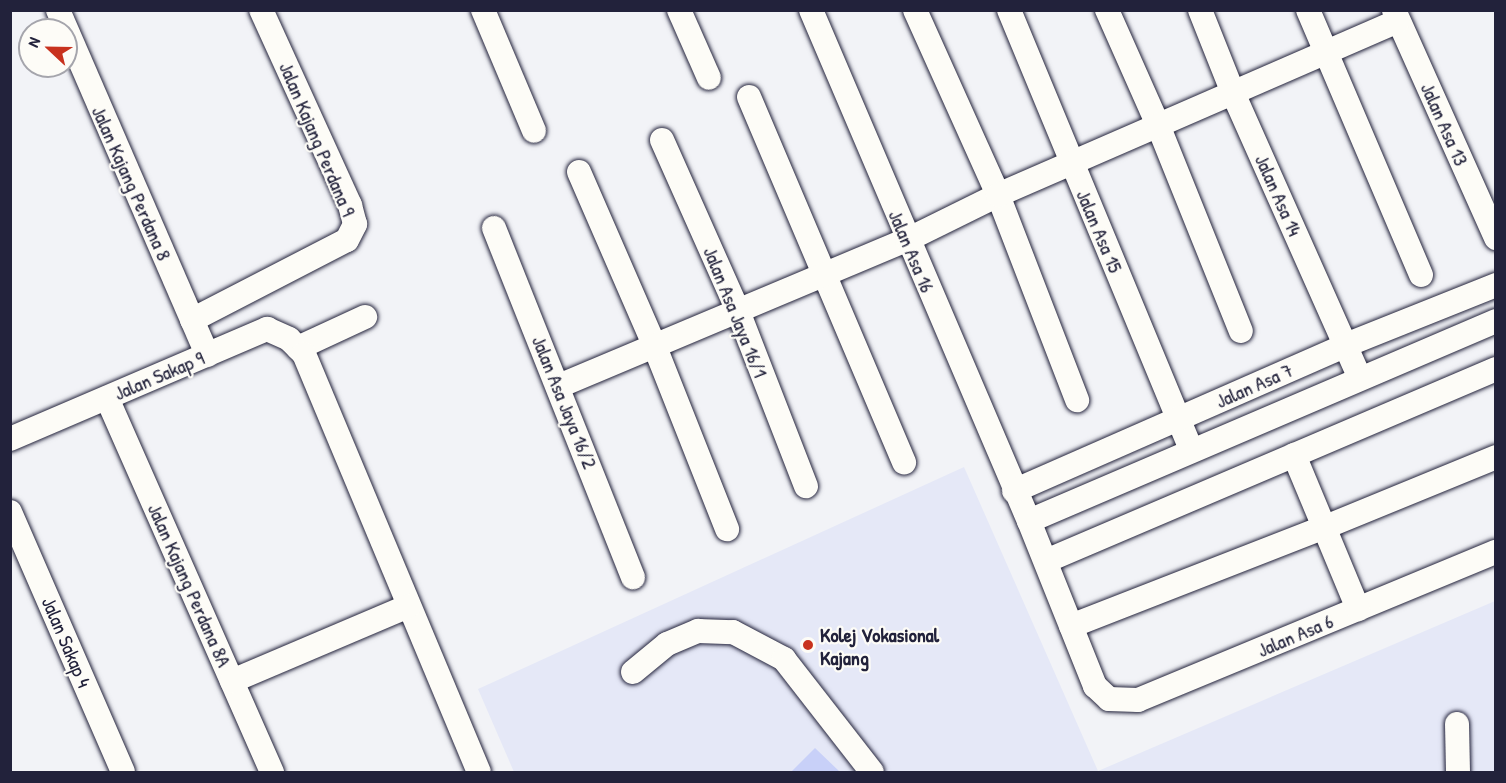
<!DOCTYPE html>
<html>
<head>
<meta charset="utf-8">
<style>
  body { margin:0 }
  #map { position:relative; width:1506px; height:783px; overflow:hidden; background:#f2f3f7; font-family:"Patrick Hand",sans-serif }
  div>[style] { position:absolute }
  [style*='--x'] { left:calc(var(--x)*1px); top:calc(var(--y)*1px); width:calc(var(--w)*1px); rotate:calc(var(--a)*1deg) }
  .built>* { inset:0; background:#e5e8f7 }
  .building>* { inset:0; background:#c8d0f8 }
  .roads { filter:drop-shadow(0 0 2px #22223b) drop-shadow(0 0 2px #22223b) }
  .minor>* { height:24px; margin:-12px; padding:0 12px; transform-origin:12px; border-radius:12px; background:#fdfcf7 }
  .dots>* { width:16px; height:16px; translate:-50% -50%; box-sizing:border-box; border:3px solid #fdfcf7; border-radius:50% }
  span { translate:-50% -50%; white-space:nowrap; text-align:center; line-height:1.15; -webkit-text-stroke:4.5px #fdfcf7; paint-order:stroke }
  .street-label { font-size:20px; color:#22223b }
  .poi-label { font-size:20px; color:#22223b; font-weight:700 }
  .left { translate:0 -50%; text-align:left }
  .frame { position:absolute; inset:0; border:12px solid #22223b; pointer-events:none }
  .north { position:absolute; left:18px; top:18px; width:60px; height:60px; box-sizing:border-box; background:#fdfcf7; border:2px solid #a5a5ac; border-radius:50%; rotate:292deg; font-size:16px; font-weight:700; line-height:24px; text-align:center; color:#22223b }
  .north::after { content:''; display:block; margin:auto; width:21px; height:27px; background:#c8321e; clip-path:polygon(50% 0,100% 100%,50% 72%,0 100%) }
</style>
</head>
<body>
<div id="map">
  <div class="built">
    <i style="clip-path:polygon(964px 467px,1098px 771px,1495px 601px,1495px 772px,514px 772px,478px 689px)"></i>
  </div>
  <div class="building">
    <i style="clip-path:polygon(815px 748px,840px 772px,791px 772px)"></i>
  </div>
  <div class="roads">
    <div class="minor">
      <i style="--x:58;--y:10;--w:376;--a:66.6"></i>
      <i style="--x:483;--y:10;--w:131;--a:67.1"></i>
      <i style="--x:679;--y:10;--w:74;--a:66.2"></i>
      <i style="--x:811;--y:10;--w:556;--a:66.9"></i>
      <i style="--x:1029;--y:521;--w:178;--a:68.2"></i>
      <i style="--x:1095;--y:686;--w:19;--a:43"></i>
      <i style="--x:1109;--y:699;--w:29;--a:2"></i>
      <i style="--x:1138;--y:700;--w:387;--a:-22.5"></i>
      <i style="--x:915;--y:10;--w:203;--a:65.8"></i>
      <i style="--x:998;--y:195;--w:220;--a:68.9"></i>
      <i style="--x:1009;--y:10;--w:477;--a:67.5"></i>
      <i style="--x:1107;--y:10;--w:126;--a:66.1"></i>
      <i style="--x:1158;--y:125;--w:222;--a:68.1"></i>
      <i style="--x:1200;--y:10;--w:89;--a:68.3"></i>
      <i style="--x:1233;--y:93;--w:312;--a:66"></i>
      <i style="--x:1308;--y:10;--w:288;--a:66.9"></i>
      <i style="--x:1394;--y:10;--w:250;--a:65.9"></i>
      <i style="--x:749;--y:97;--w:397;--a:67"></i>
      <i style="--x:662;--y:140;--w:187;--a:66"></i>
      <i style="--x:738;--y:311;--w:188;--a:68.8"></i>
      <i style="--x:579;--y:172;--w:191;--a:66.5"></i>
      <i style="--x:655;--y:347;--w:196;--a:68.4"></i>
      <i style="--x:494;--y:228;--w:376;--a:68.3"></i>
      <i style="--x:192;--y:320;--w:174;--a:-27.3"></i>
      <i style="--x:347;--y:240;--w:18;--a:-63"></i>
      <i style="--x:355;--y:224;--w:20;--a:-105"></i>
      <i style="--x:350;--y:205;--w:214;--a:-114.5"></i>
      <i style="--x:298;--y:348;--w:74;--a:-24.8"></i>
      <i style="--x:559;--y:386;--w:377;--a:-22.8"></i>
      <i style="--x:907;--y:240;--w:102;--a:-26.3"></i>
      <i style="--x:998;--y:195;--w:436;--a:-23.5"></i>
      <i style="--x:107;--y:398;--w:409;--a:66.2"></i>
      <i style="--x:10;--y:439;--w:280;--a:-23.2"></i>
      <i style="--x:267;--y:329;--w:24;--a:24"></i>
      <i style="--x:289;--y:339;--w:21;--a:45"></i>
      <i style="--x:304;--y:354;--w:453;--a:67.3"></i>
      <i style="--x:1294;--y:455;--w:167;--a:67.4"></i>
      <i style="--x:1014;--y:491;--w:363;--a:-23.7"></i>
      <i style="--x:1346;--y:345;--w:162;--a:-21.8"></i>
      <i style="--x:10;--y:512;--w:283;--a:66.5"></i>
      <i style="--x:1029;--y:521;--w:508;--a:-23.18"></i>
      <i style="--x:1046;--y:561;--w:489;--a:-23.1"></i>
      <i style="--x:1071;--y:626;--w:270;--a:-21.3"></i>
      <i style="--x:1323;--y:528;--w:187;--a:-22.3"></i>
      <i style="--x:633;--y:672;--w:44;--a:-39.5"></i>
      <i style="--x:667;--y:644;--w:34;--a:-23"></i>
      <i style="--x:698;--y:631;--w:35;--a:2"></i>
      <i style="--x:733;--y:632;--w:58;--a:27.9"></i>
      <i style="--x:784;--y:659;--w:143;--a:52.1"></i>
      <i style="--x:232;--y:681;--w:192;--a:-23"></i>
      <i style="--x:1457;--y:724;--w:48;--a:88.8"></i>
    </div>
  </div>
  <div class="dots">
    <i style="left:808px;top:645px;background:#c8321e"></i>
  </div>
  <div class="street-label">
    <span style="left:1445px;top:124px;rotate:66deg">Jalan Asa 13</span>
    <span style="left:318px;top:139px;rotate:67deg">Jalan Kajang Perdana 9</span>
    <span style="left:132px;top:183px;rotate:66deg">Jalan Kajang Perdana 8</span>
    <span style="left:1279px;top:195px;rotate:66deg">Jalan Asa 14</span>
    <span style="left:1100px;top:231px;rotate:67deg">Jalan Asa 15</span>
    <span style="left:912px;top:251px;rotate:67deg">Jalan Asa 16</span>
    <span style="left:736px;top:312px;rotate:68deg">Jalan Asa Jaya 16/1</span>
    <span style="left:159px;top:375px;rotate:-23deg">Jalan Sakap 9</span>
    <span style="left:1254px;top:385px;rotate:-24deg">Jalan Asa 7</span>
    <span style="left:565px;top:402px;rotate:68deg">Jalan Asa Jaya 16/2</span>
    <span style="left:190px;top:585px;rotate:66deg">Jalan Kajang Perdana 8A</span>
    <span style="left:1295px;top:635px;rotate:-23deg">Jalan Asa 6</span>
    <span style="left:67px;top:642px;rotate:67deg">Jalan Sakap 4</span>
  </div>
  <div class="poi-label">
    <span class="left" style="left:820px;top:646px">Kolej Vokasional<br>Kajang</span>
  </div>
  <div class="frame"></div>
  <div class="north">N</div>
</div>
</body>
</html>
